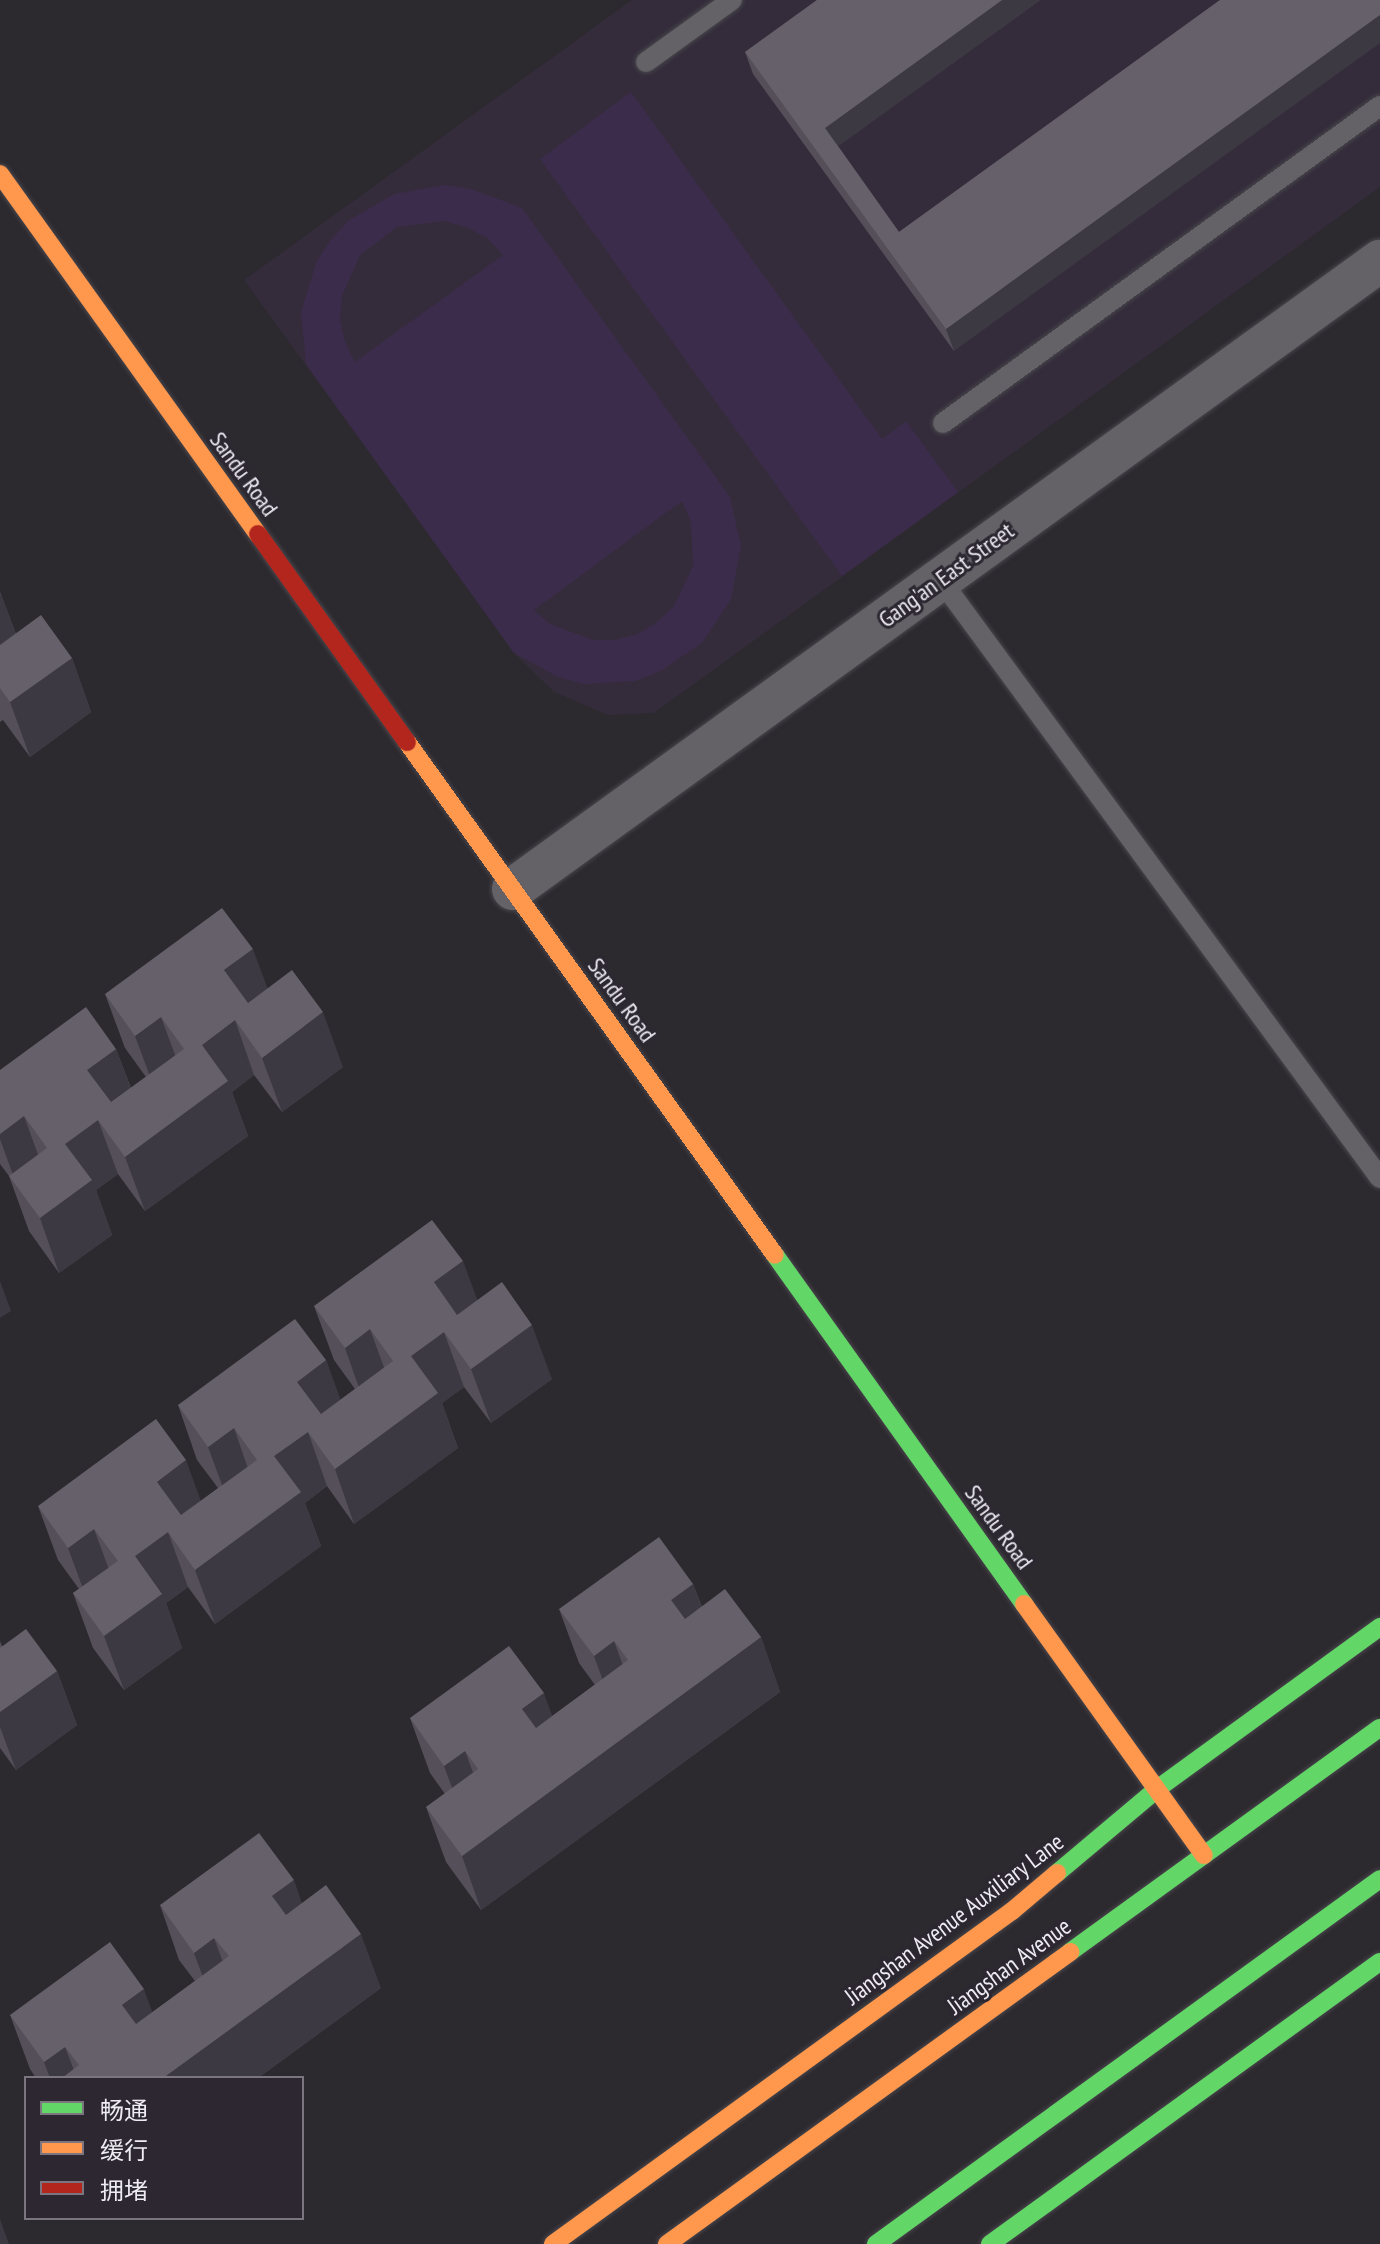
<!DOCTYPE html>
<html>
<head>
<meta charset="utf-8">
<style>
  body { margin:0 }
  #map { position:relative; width:1380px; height:2244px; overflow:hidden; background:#2c292f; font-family:"PT Sans Narrow","Noto Sans SC",sans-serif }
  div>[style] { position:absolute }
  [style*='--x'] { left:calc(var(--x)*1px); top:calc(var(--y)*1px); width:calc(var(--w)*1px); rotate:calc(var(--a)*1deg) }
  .built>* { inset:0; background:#342c3b }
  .green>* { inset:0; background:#3c2c4b }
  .roads { filter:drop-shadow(0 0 2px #48464b) drop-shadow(0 0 2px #48464b) }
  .lane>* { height:20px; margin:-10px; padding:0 10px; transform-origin:10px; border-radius:10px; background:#646266 }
  .street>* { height:42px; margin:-21px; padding:0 21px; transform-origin:21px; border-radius:21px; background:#646266 }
  .fast>* { height:18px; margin:-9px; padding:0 9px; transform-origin:9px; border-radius:9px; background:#63d668 }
  .slow>* { height:18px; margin:-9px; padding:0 9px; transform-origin:9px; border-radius:9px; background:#ff974d }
  .jam>* { height:18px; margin:-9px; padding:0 9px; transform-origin:9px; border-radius:9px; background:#b3261e }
  .wall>* { inset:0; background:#554f59 }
  .shaded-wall>* { inset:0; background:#3d3942 }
  .building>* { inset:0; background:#65606a }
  span { translate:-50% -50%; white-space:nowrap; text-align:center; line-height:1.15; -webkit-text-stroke:6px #2c2731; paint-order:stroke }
  .street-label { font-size:24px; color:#eeebf2 }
  .legend { position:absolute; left:24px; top:2076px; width:280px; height:144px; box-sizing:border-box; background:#2c2731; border:2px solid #7a757e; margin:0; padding:10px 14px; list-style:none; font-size:24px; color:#eeebf2 }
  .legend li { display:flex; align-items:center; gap:16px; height:40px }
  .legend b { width:40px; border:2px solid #7a757e }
</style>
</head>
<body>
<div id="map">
  <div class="built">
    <i style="clip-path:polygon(632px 0,1380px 0,1380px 187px,654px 713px,608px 715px,554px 692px,514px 653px,244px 280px)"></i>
  </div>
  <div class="green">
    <i style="clip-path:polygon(631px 92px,882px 439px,906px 421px,958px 492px,842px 576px,540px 159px)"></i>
    <i style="clip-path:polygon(evenodd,445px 185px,471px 189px,522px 208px,730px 497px,741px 546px,731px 599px,702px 643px,659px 672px,635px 681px,585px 684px,560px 678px,514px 653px,306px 364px,301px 313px,316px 263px,330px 241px,348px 221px,394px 194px,445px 185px,444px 221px,466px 227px,487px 238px,503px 255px,355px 362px,345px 342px,340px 319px,342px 296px,360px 255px,397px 227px,444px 221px,445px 185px,682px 501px,691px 522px,693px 566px,674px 606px,657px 622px,638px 634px,615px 640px,593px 640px,550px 624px,534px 610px,682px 501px)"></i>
  </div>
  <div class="roads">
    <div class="lane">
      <i style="--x:646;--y:62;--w:106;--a:-35.8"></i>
      <i style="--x:943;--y:423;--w:540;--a:-35.96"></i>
      <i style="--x:940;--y:579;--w:743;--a:53.7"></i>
    </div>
    <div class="street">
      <i style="--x:513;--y:889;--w:1071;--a:-35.92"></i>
    </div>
    <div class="fast">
      <i style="--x:775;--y:1255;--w:429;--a:54.5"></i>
      <i style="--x:1057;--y:1873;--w:131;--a:-40"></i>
      <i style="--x:1157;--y:1789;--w:276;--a:-36"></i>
      <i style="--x:1070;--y:1952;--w:382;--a:-35.9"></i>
      <i style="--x:876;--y:2244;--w:622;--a:-35.91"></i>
      <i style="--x:990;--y:2244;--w:481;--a:-35.9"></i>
    </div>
    <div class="slow">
      <i style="--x:0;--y:174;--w:443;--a:54.4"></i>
      <i style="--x:407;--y:742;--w:631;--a:54.35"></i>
      <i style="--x:1024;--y:1604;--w:309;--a:54.4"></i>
      <i style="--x:553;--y:2244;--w:567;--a:-35.96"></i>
      <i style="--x:1012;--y:1911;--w:59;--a:-40.2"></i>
      <i style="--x:667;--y:2244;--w:498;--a:-35.9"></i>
    </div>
    <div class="jam">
      <i style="--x:258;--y:534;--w:256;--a:54.4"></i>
    </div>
  </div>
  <div class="wall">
    <i style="clip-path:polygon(817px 0,1040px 0,838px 146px,899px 232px,1220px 0,954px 351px,753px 74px,745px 52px)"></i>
    <i style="clip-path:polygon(0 592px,16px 634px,72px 658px,91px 712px,30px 757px,3px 720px,0 722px)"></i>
    <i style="clip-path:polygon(268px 988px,343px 1067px,282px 1112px,254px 1075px,232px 1092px,248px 1136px,145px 1211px,118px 1174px,96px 1190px,112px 1235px,59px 1273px,29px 1231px,9px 1176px,0 1164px,0 1070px,116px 1049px,131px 1088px,146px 1077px,125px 1048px,105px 994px)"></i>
    <i style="clip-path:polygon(477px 1300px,552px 1379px,491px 1423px,464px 1387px,442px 1403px,458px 1448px,354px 1524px,327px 1486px,305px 1503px,321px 1546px,215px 1624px,188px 1587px,166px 1603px,182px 1648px,124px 1690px,93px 1648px,73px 1593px,79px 1589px,58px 1560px,38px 1506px,201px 1501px,218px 1488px,197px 1460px,178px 1405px,326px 1360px,340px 1400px,355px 1389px,334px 1360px,314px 1306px)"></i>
    <i style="clip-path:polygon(693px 1584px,702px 1607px,761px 1637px,780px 1692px,481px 1910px,446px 1862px,426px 1807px,445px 1794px,430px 1773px,410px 1718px,552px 1716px,595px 1685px,579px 1663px,559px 1609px)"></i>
    <i style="clip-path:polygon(0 1641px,2px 1646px,57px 1671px,77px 1725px,16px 1770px,0 1748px)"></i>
    <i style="clip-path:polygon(302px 1903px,381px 1988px,258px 2078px,36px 2078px,30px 2069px,10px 2015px,153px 2012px,195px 1981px,179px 1960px,160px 1905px)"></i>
  </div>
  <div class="shaded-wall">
    <i style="clip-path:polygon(1002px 0,1040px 0,833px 150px,825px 128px)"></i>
    <i style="clip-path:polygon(1380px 15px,1380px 43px,954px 351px,946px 329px)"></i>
    <i style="clip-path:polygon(1px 594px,21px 648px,0 664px,0 595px)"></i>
    <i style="clip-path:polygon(72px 658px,91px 712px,30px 757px,10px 702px)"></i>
    <i style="clip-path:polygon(253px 949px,273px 1003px,244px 1025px,224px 970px)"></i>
    <i style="clip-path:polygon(323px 1012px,343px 1067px,282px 1112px,262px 1058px)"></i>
    <i style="clip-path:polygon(161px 1017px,181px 1071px,155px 1090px,135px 1036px)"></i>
    <i style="clip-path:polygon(235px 1020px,254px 1075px,232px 1092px,248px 1136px,145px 1211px,125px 1157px,202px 1045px)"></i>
    <i style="clip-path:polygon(116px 1049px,136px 1103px,107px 1124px,87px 1070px)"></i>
    <i style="clip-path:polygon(24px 1116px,44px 1171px,18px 1189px,0 1139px,0 1134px)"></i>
    <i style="clip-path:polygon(98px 1120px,118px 1174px,96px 1190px,112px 1235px,59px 1273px,40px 1218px,65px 1144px)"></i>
    <i style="clip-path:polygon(463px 1261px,483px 1315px,453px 1337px,434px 1282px)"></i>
    <i style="clip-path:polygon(0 1281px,11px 1311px,0 1318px)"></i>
    <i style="clip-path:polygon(532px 1325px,552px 1379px,491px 1423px,471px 1369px)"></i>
    <i style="clip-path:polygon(370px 1329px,390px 1384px,364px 1402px,345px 1348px)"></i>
    <i style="clip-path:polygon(444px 1332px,464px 1387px,442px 1403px,458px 1448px,354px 1524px,335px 1469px,411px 1356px)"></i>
    <i style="clip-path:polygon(326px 1360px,346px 1414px,317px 1436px,297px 1382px)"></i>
    <i style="clip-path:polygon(234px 1428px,253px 1483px,228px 1501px,208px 1447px)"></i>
    <i style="clip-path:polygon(308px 1432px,327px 1486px,305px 1503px,321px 1546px,215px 1624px,195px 1570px,274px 1456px)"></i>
    <i style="clip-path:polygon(186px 1460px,206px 1515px,177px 1537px,157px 1482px)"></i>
    <i style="clip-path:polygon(94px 1529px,114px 1583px,88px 1602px,68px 1548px)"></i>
    <i style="clip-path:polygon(168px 1532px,188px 1587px,166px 1603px,182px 1648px,124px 1690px,104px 1636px,135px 1556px)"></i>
    <i style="clip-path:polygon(693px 1584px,713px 1638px,691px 1654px,671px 1600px)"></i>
    <i style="clip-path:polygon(761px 1637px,780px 1692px,481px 1910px,462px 1856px)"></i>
    <i style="clip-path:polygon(614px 1641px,634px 1696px,614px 1711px,594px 1656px)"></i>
    <i style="clip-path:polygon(57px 1671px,77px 1725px,16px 1770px,0 1727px,0 1712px)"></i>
    <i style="clip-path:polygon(544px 1693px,564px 1748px,542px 1763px,522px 1709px)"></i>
    <i style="clip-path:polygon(465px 1751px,485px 1805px,464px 1820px,444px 1766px)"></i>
    <i style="clip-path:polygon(294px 1880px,313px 1935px,292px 1950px,272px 1896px)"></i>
    <i style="clip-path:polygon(361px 1934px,381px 1988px,258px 2078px,163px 2078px)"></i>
    <i style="clip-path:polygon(214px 1938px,234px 1992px,214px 2007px,194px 1953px)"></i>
    <i style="clip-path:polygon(144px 1989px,164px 2044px,142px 2060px,122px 2005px)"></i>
    <i style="clip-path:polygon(65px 2047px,77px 2078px,50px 2078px,44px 2062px)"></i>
    <i style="clip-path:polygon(0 2219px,9px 2244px,0 2244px)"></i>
  </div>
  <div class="building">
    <i style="clip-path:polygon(817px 0,1002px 0,825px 128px,899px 232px,1220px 0,1380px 0,1380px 15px,946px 329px,745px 52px)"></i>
    <i style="clip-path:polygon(41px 615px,72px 658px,10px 702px,0 688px,0 645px)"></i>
    <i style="clip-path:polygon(222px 908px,253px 949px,224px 970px,248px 1003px,292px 970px,323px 1012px,262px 1058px,235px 1020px,202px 1045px,228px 1081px,125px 1157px,98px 1120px,65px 1144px,92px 1180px,40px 1218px,9px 1176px,47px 1148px,24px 1116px,0 1134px,0 1070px,86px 1007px,116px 1049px,87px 1070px,111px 1102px,184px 1049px,161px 1017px,135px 1036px,105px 994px)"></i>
    <i style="clip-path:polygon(432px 1220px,463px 1261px,434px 1282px,457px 1315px,502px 1282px,532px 1325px,471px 1369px,444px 1332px,411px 1356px,438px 1393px,335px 1469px,308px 1432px,274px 1456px,301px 1492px,195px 1570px,168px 1532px,135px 1556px,162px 1594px,104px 1636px,73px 1593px,118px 1561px,94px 1529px,68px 1548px,38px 1506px,156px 1419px,186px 1460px,157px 1482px,181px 1515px,257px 1460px,234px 1428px,208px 1447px,178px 1405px,295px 1319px,326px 1360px,297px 1382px,321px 1414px,393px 1361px,370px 1329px,345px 1348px,314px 1306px)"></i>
    <i style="clip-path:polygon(659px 1537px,693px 1584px,671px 1600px,685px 1619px,725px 1589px,761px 1637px,462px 1856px,426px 1807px,478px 1769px,465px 1751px,444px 1766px,410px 1718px,509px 1646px,544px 1693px,522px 1709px,536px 1728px,628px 1660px,614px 1641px,594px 1656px,559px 1609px)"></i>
    <i style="clip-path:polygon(26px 1629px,57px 1671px,0 1712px,0 1648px)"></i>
    <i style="clip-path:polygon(259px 1833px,294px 1880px,272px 1896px,286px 1915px,326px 1885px,361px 1934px,163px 2078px,62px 2078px,79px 2065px,65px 2047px,44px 2062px,10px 2015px,110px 1942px,144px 1989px,122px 2005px,136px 2024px,229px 1956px,214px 1938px,194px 1953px,160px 1905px)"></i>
  </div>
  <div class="street-label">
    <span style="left:244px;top:474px;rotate:54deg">Sandu Road</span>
    <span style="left:946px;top:575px;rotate:-36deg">Gang'an East Street</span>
    <span style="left:622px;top:1000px;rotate:54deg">Sandu Road</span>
    <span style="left:999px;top:1527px;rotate:54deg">Sandu Road</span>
    <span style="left:954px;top:1919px;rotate:-37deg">Jiangshan Avenue Auxiliary Lane</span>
    <span style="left:1009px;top:1966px;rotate:-36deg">Jiangshan Avenue</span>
  </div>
  <ul class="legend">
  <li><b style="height:10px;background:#63d668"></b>畅通</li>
  <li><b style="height:10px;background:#ff974d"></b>缓行</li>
  <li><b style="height:10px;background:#b3261e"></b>拥堵</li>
  </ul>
</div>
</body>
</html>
